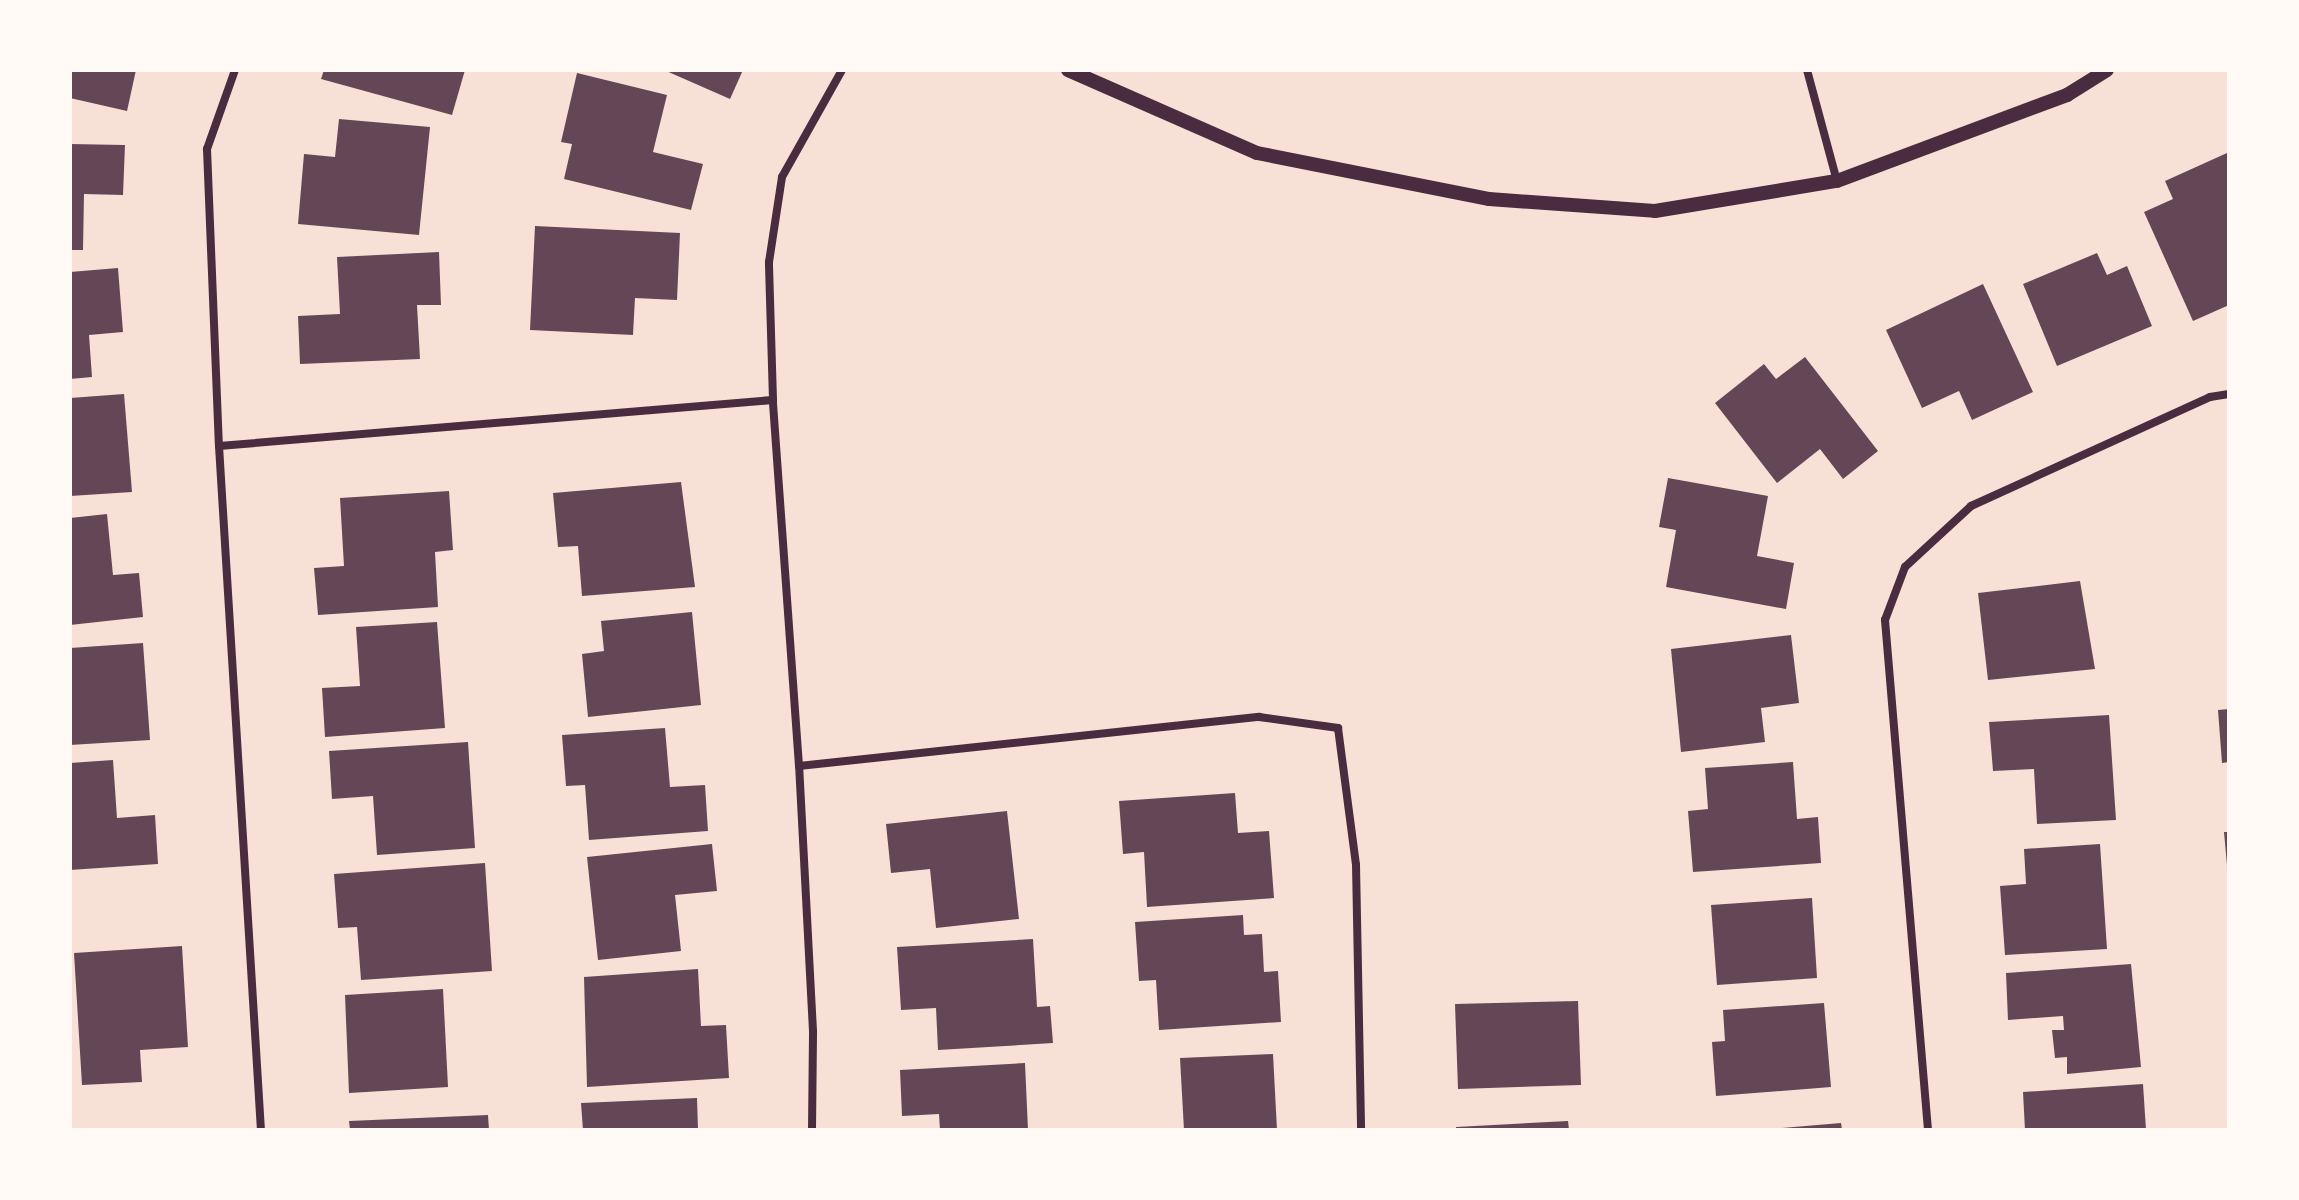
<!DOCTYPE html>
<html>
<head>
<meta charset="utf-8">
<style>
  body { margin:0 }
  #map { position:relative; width:2299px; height:1200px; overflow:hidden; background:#f7e1d7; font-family:Commissioner,sans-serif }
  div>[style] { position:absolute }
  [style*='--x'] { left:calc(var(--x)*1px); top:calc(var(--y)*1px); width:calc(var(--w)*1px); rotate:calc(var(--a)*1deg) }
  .building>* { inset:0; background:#644757 }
  .minor>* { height:8px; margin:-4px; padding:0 4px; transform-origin:4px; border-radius:4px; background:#4a2c40 }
  .tertiary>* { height:14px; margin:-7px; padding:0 7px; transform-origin:7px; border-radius:7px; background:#4a2c40 }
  span { translate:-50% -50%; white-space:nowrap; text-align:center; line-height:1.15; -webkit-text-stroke:8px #fffaf5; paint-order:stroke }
  .frame { position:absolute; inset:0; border:72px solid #fffaf5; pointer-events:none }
</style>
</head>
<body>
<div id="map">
  <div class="building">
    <i style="clip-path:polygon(70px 70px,136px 70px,127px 111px,70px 98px)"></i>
    <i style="clip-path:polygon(324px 70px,465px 70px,452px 115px,321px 79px)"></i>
    <i style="clip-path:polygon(664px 70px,743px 70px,730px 99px)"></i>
    <i style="clip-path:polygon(577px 73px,667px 95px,653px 152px,703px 164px,691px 210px,564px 179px,572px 144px,561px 142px)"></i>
    <i style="clip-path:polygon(339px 119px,430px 127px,419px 235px,298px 224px,304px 154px,335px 157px)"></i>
    <i style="clip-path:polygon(70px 144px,125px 145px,123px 195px,84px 194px,83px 250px,70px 250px)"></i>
    <i style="clip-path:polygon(2227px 153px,2229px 305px,2193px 321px,2144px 212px,2173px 199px,2165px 181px)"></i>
    <i style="clip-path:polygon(535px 226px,680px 233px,677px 300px,635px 298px,633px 335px,530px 330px)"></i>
    <i style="clip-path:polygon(439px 252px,441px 305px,417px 305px,420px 359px,300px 364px,298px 316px,340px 314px,337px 257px)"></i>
    <i style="clip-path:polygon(2097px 253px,2107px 275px,2127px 266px,2152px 326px,2057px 366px,2023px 284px)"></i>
    <i style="clip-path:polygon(118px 268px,123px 332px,89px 335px,92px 377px,70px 379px,70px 272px)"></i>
    <i style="clip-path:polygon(1983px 284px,2033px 392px,1972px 420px,1959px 391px,1922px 408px,1886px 330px)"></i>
    <i style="clip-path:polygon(1805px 357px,1878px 451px,1843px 479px,1820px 449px,1777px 483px,1715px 403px,1764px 364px,1776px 379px)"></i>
    <i style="clip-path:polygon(124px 394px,132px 492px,70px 496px,70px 398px)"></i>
    <i style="clip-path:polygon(1668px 478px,1768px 496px,1757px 556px,1794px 563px,1786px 609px,1666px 587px,1676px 530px,1659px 527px)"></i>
    <i style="clip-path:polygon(681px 482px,695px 587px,582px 596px,578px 546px,558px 547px,553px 493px)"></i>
    <i style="clip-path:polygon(449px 491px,453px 550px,435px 552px,438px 607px,318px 615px,314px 568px,344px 566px,340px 498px)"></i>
    <i style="clip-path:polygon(107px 514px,113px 575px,139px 573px,143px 617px,70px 625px,70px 518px)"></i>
    <i style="clip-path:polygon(2080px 581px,2095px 669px,1988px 680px,1978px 593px)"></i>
    <i style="clip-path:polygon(692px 612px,701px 705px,588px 717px,582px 654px,604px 651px,601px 621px)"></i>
    <i style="clip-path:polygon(437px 622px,445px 728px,325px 737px,322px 688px,360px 686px,356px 627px)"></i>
    <i style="clip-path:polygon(1791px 635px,1799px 703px,1761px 708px,1765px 742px,1681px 752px,1671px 649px)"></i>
    <i style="clip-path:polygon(143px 643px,150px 740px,70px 745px,70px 648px)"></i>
    <i style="clip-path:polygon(2229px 709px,2229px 762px,2222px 763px,2218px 710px)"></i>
    <i style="clip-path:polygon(2109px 715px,2116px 820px,2037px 824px,2034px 769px,1993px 771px,1989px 722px)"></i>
    <i style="clip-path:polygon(665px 728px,670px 787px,705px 785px,708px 831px,589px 840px,585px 785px,566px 786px,562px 735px)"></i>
    <i style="clip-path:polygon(468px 742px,475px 848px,377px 855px,373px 796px,332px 799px,329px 751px)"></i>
    <i style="clip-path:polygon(113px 760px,117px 818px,155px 815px,158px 864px,70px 870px,70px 763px)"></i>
    <i style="clip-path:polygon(1793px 762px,1797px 819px,1818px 817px,1821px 863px,1693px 872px,1688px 811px,1708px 809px,1705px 768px)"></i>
    <i style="clip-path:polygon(1235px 793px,1238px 833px,1269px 831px,1274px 898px,1147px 907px,1144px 852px,1123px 854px,1119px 801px)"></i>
    <i style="clip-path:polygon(1007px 811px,1019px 919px,936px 928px,930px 869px,891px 873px,886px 824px)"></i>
    <i style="clip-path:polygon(2224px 832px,2229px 832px,2229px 865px,2227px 865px)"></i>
    <i style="clip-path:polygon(712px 844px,717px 891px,675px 895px,681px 951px,598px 960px,587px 857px)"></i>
    <i style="clip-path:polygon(2100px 844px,2107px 949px,2005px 955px,2000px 886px,2026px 884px,2024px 849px)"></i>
    <i style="clip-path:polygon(485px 863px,492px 971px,361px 980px,357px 927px,338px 928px,334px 874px)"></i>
    <i style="clip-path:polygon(1812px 898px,1817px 978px,1717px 985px,1711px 905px)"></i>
    <i style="clip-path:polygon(1243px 915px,1244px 935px,1262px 934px,1264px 972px,1278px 971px,1281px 1022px,1159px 1030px,1156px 980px,1139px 981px,1135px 922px)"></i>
    <i style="clip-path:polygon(1033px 939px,1037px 1007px,1050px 1006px,1053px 1043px,938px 1050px,936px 1008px,901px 1010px,897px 947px)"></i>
    <i style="clip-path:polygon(182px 946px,188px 1047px,140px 1050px,142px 1082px,82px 1085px,74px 953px)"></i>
    <i style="clip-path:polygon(2131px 964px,2141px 1067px,2067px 1074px,2067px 1057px,2055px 1058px,2052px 1030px,2064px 1030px,2063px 1016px,2008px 1020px,2006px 973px)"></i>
    <i style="clip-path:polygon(698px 969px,701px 1026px,726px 1025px,729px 1078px,587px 1087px,584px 977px)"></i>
    <i style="clip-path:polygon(443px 989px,448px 1087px,349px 1093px,345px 995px)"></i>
    <i style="clip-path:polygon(1578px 1001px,1581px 1085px,1458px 1089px,1455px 1004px)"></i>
    <i style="clip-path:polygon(1824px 1003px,1831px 1087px,1716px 1096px,1712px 1042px,1725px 1041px,1723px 1010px)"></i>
    <i style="clip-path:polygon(1273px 1054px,1277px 1130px,1184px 1130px,1180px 1058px)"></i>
    <i style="clip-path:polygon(1025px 1063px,1028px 1130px,940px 1130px,939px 1114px,902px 1116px,900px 1070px)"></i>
    <i style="clip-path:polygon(2143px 1084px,2146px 1130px,2025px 1130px,2023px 1092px)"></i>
    <i style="clip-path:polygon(697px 1098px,698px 1130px,583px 1130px,581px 1103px)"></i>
    <i style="clip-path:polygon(488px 1115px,489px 1130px,350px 1130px,349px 1121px)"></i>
    <i style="clip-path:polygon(1568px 1121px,1569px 1130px,1456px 1130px,1456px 1127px)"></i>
    <i style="clip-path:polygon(1841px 1123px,1842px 1130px,1782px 1130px,1782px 1128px)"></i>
  </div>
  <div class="minor">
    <i style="--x:235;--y:70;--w:84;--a:109.5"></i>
    <i style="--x:207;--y:149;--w:297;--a:87.7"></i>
    <i style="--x:219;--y:446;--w:685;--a:86.49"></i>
    <i style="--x:1807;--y:70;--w:115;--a:74.9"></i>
    <i style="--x:219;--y:446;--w:556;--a:-4.75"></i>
    <i style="--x:799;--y:766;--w:463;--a:-6.1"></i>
    <i style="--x:1259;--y:717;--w:80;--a:7.9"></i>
    <i style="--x:1338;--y:728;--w:138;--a:82.5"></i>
    <i style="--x:1356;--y:865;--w:265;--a:88.9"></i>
    <i style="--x:812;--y:1130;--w:99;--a:-89.4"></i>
    <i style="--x:813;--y:1031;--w:265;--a:-93"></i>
    <i style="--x:799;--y:766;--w:367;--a:-94.1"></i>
    <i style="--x:773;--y:400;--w:138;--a:-91.7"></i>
    <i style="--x:769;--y:262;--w:86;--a:-81.3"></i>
    <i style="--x:782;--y:177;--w:123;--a:-60.7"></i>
    <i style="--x:1928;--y:1130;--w:512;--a:-94.82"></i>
    <i style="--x:1885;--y:620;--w:57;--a:-69.3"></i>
    <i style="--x:1905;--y:567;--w:90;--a:-42.7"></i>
    <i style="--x:1971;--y:506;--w:263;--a:-24.5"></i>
    <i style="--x:2210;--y:397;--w:19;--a:-9"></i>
  </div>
  <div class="tertiary">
    <i style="--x:1068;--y:70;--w:206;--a:23.7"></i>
    <i style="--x:1257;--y:153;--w:237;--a:11.2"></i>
    <i style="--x:1489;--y:199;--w:166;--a:4.1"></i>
    <i style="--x:1655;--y:211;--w:184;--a:-9.4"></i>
    <i style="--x:1837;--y:181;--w:246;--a:-20.5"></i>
    <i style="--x:2067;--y:95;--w:47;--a:-32"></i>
  </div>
  <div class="frame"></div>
</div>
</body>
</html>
